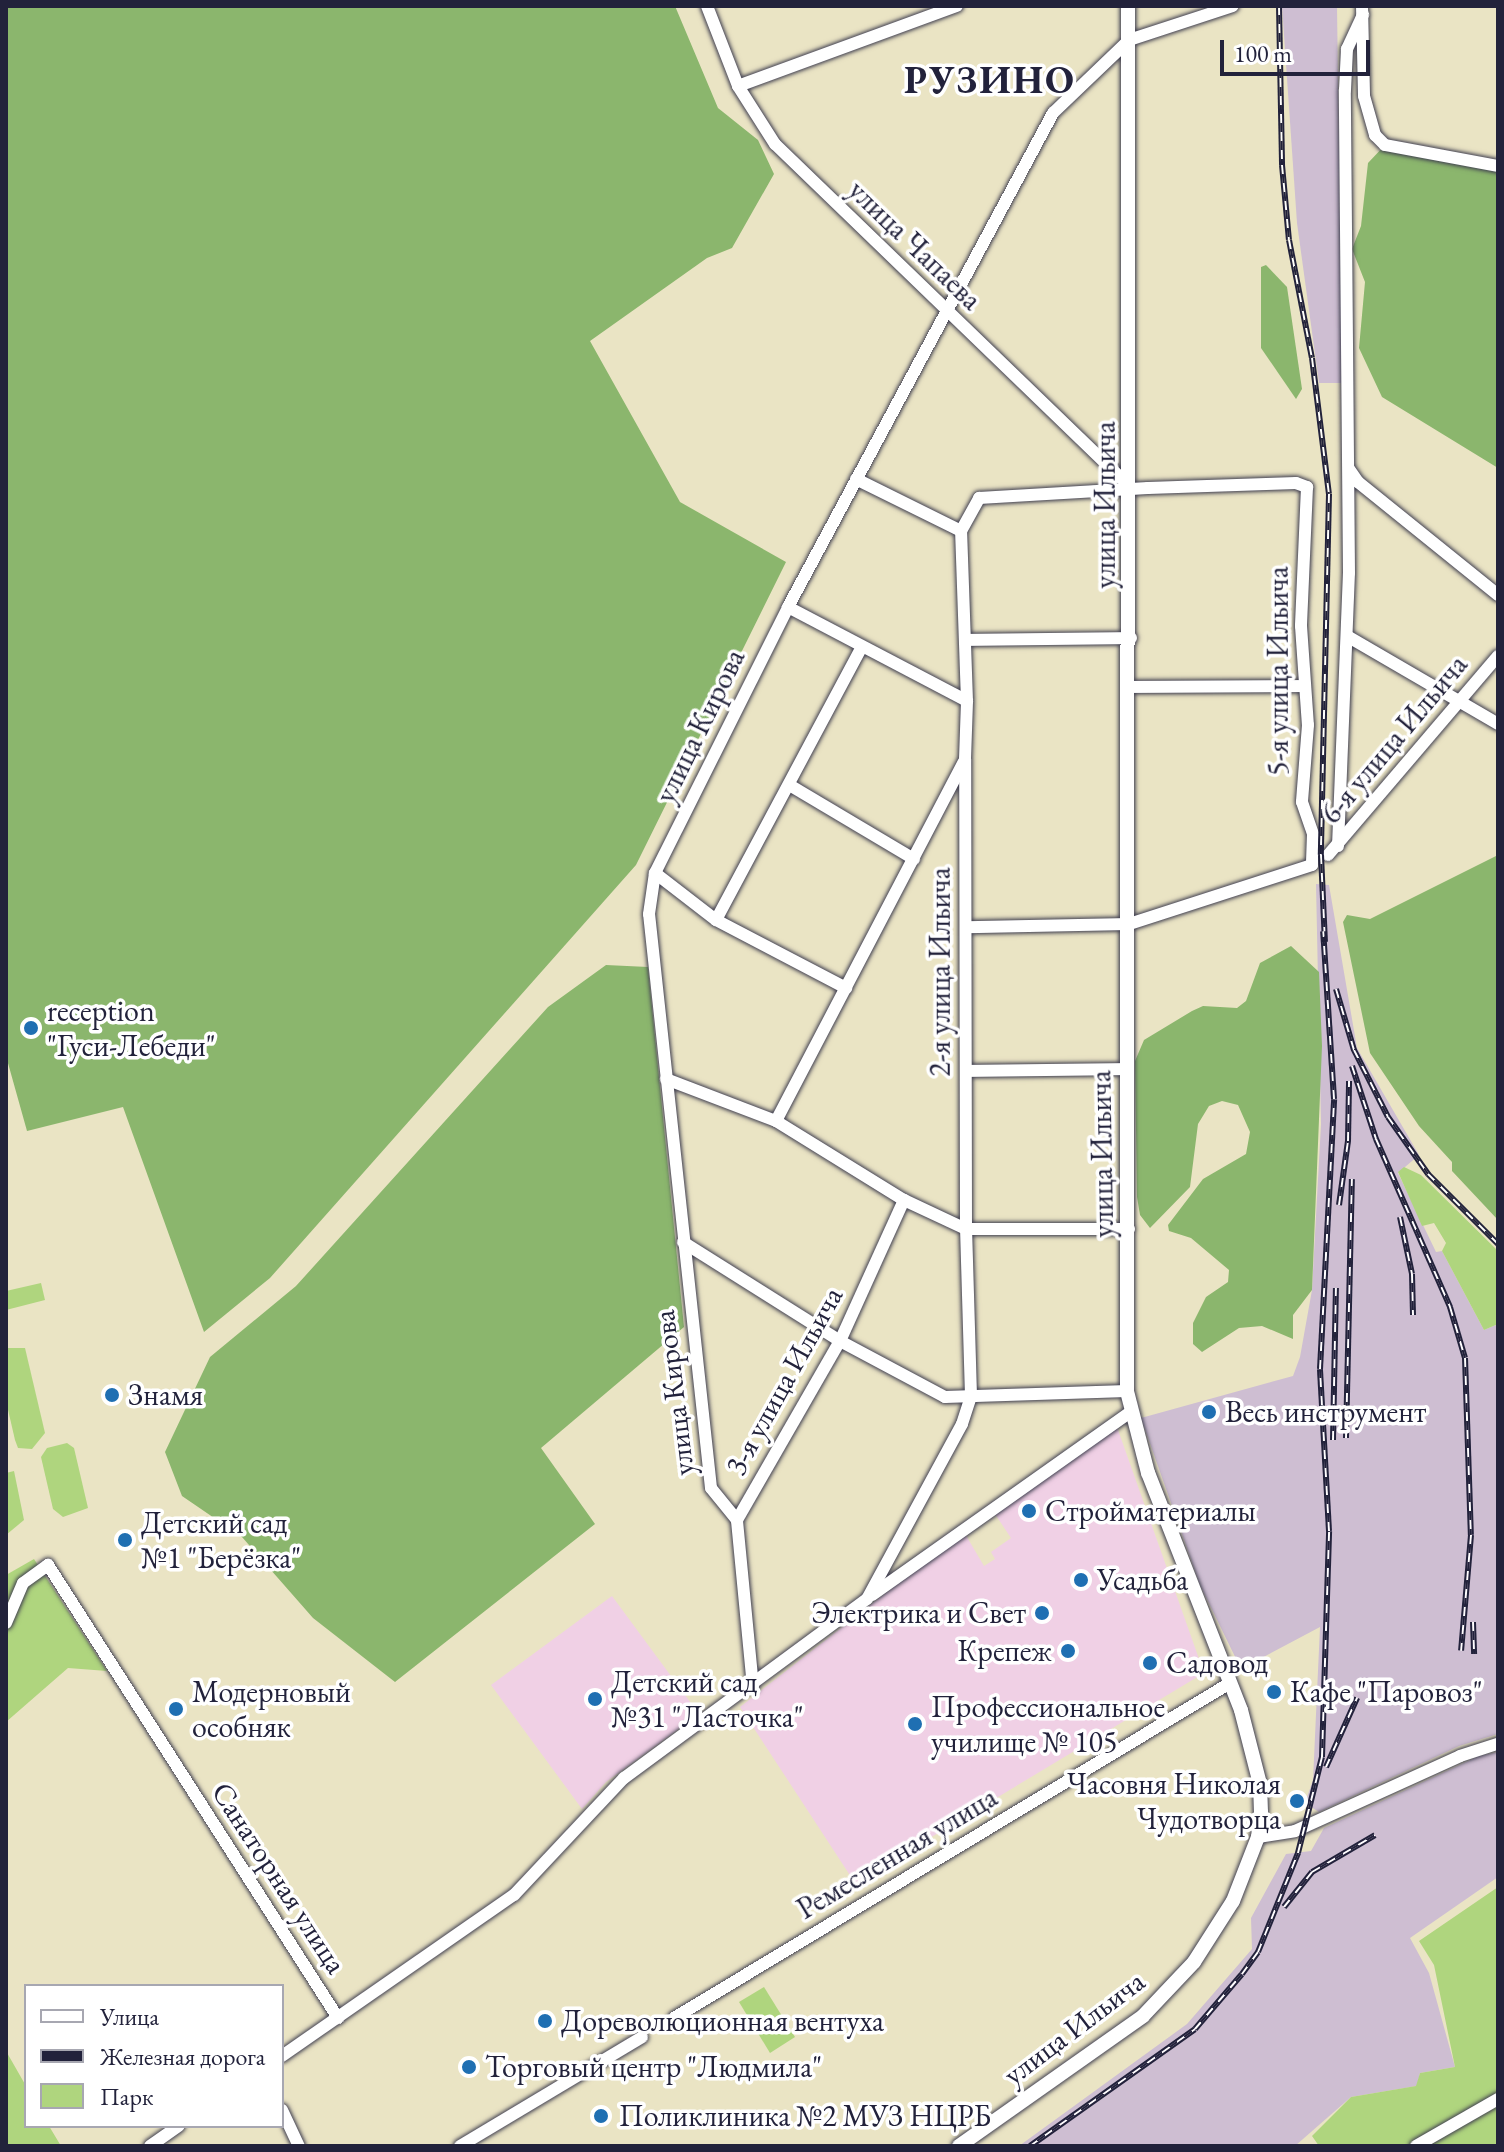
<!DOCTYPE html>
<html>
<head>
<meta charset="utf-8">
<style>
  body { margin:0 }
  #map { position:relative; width:1504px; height:2152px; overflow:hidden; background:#eae4c4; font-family:"EB Garamond",serif }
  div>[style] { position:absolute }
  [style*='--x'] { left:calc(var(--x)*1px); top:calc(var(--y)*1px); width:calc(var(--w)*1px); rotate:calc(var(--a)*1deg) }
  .built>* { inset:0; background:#f0d0e5 }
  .industrial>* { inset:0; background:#cebed2 }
  .green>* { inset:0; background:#afd57e }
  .forest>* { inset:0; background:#8bb66d }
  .roads { filter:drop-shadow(0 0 2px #403f50) drop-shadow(0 0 2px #403f50) }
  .minor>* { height:12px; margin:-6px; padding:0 6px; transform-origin:6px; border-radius:6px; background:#fff }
  .major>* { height:14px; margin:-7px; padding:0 7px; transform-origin:7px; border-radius:7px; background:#fff }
  .rail>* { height:6px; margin-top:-3px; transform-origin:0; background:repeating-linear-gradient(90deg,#fff 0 9px,#22223b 0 18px); box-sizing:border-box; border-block:2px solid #22223b }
  .dots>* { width:22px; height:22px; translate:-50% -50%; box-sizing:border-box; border:4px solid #fff; border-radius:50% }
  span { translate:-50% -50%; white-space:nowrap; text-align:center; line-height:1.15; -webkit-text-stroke:7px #fff; paint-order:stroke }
  .street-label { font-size:30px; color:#22223b }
  .poi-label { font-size:30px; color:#22223b }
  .left { translate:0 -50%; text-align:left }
  .right { translate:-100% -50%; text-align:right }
  .district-label { font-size:38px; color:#22223b; font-weight:700; letter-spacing:2px }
  .frame { position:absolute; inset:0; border:8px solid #22223b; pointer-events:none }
  .legend { position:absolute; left:24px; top:1984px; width:260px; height:144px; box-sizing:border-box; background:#fff; border:2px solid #a7a7b1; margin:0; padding:10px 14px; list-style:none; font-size:24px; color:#22223b }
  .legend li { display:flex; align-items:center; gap:16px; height:40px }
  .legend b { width:40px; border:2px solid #a7a7b1 }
  .scale { position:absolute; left:1220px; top:40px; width:150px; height:36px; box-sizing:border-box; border:4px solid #22223b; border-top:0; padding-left:10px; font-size:24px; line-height:28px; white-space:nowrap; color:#22223b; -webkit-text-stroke:6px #fff; paint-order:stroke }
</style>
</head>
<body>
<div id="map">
  <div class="built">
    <i style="clip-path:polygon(1117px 1427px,1204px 1673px,855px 1883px,740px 1707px,964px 1532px,984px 1566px,995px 1559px,991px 1552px,1011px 1538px,995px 1514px)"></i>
    <i style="clip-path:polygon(612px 1596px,699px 1714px,606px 1782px,582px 1809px,491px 1685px)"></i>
  </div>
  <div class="industrial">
    <i style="clip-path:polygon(1282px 6px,1337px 6px,1342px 383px,1319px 383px,1297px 223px)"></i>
    <i style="clip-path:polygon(1316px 884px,1329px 885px,1357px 1048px,1419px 1155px,1398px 1173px,1436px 1252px,1442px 1251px,1484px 1330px,1498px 1324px,1498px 1734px,1459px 1746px,1319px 1812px,1305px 1803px,1313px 1780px,1320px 1627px,1241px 1669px,1200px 1585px,1141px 1418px,1293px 1376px,1300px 1357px,1312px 1290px,1321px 1124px)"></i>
    <i style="clip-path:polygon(1498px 1752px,1498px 1877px,1410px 1938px,1429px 1973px,1455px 2067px,1420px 2073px,1417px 2086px,1351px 2097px,1295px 2146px,1019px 2146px,1187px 2024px,1252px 1949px,1251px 1918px,1286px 1854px,1311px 1851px,1324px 1828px,1479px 1756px)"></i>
  </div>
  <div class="green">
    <i style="clip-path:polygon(1404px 1167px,1421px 1175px,1498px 1251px,1498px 1324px,1484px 1330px,1442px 1251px,1446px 1243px,1434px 1223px,1422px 1226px,1398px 1172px)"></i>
    <i style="clip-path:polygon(41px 1283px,45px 1300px,6px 1310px,6px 1291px)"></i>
    <i style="clip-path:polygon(6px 1348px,25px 1348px,45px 1433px,32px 1449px,18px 1448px,15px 1440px,6px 1401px)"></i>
    <i style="clip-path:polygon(67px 1443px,74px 1448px,88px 1508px,63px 1517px,53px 1509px,41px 1457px,47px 1448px)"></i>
    <i style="clip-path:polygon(14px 1471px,24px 1520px,6px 1535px,6px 1473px)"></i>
    <i style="clip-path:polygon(34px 1559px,107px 1671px,68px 1668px,6px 1722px,6px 1575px)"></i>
    <i style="clip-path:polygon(1498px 1887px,1498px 2146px,1319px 2146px,1312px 2136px,1351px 2097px,1416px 2086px,1420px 2073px,1455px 2067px,1434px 1965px,1419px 1941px)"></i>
    <i style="clip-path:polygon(764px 1987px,795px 2037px,770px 2053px,739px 2002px)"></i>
    <i style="clip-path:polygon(6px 2051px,26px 2086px,26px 2126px,49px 2126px,61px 2146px,6px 2146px)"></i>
  </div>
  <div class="forest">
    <i style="clip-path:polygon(6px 6px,675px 6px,718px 108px,758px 140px,774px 174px,732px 248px,707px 258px,590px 341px,680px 502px,786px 562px,636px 865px,270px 1278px,204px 1332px,123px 1107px,27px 1131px,6px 1056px)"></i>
    <i style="clip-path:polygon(1385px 145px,1498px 170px,1498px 468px,1382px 397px,1359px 348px,1365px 282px,1352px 249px,1361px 226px,1368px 163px)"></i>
    <i style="clip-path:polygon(1266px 265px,1287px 287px,1302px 389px,1296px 399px,1261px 348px,1261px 267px)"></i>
    <i style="clip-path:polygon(1498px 855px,1498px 1220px,1452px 1171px,1452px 1162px,1419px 1126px,1370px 1053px,1343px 922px,1347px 915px,1370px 919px)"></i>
    <i style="clip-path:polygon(1291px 946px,1319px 972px,1322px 1046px,1312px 1290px,1293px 1315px,1293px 1339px,1262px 1326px,1239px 1328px,1202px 1352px,1193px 1344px,1193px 1323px,1206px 1297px,1228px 1282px,1229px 1270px,1191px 1238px,1169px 1231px,1168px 1225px,1203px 1179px,1246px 1154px,1250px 1132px,1238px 1105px,1222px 1101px,1209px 1106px,1198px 1124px,1190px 1187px,1150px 1228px,1140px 1215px,1137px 1197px,1135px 1061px,1144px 1040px,1192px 1011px,1203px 1006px,1237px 1008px,1246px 1001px,1260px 963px)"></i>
    <i style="clip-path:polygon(606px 965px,648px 967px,684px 1327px,541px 1448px,595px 1524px,395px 1682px,313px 1618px,242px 1537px,182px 1496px,165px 1452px,210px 1357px,296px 1286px,548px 1007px)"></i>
  </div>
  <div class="roads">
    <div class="minor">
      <i style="--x:707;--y:6;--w:86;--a:68.8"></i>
      <i style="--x:738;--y:86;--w:69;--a:57.5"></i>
      <i style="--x:775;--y:144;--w:494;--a:44"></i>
      <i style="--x:1362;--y:6;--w:90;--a:88.7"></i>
      <i style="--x:1364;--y:96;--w:41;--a:74.2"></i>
      <i style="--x:1375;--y:135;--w:14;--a:45"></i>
      <i style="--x:1385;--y:145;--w:115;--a:10.5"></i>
      <i style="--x:738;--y:86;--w:233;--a:-20.1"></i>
      <i style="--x:1349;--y:469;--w:16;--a:55"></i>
      <i style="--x:1358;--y:482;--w:180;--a:38.9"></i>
      <i style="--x:856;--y:479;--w:117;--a:26.3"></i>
      <i style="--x:788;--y:607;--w:202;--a:27.7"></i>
      <i style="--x:1347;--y:636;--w:175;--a:30.2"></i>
      <i style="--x:965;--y:640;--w:166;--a:-0.7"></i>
      <i style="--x:1130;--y:687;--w:175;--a:-0.3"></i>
      <i style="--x:791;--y:786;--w:143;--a:30.7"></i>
      <i style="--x:1338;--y:846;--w:273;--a:-87.7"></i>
      <i style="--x:1349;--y:573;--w:483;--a:-90.5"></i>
      <i style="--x:1345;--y:90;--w:41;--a:-87.2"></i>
      <i style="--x:1347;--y:49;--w:38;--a:-65"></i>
      <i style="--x:1328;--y:855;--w:262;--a:-49.5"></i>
      <i style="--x:655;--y:873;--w:77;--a:37.6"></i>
      <i style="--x:716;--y:920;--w:147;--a:27.6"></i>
      <i style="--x:716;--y:920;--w:310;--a:-61.9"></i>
      <i style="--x:967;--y:1071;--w:159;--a:-0.7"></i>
      <i style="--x:666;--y:1079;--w:118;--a:20.9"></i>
      <i style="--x:776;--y:1121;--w:150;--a:31.7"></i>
      <i style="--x:904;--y:1200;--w:68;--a:25.1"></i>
      <i style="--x:966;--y:1229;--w:163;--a:0"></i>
      <i style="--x:776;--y:1121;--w:405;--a:-62.4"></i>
      <i style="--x:683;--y:1242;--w:186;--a:32.2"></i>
      <i style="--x:840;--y:1341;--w:119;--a:28.1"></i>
      <i style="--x:945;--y:1397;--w:182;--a:-1.9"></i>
      <i style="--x:737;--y:1520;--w:41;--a:-129.1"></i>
      <i style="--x:711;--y:1488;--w:577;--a:-96.16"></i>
      <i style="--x:649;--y:914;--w:41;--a:-81.7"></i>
      <i style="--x:655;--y:873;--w:297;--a:-63.4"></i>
      <i style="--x:788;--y:607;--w:561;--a:-61.79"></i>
      <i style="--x:1053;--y:113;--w:105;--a:-43.8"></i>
      <i style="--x:1129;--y:40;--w:109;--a:-18.1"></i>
      <i style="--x:872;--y:1595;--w:316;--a:-35.3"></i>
      <i style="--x:6;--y:1623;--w:43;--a:-67"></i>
      <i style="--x:23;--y:1583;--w:31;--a:-36"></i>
      <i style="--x:48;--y:1565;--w:538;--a:57.37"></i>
      <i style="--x:753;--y:1687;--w:168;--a:-95.5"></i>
      <i style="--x:737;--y:1520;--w:207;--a:-60.1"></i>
      <i style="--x:840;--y:1341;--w:155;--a:-65.6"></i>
      <i style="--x:1258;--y:1837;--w:37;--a:-9"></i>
      <i style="--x:1295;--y:1831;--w:181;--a:-24.4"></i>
      <i style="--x:1460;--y:1756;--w:40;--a:-18"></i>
      <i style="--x:674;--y:2018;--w:649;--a:-31.07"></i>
      <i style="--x:282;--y:2056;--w:282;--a:-34.8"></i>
      <i style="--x:514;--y:1895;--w:161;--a:-46.8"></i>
      <i style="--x:624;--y:1778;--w:302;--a:-36.4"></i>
      <i style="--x:867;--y:1599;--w:199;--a:-61.5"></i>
      <i style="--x:962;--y:1424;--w:29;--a:-72"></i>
      <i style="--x:971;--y:1396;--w:167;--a:-91.7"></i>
      <i style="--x:966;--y:1229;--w:470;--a:-90.1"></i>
      <i style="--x:965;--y:759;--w:58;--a:-88"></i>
      <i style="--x:967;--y:701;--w:170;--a:-92"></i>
      <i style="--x:961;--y:531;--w:38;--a:-61"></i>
      <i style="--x:979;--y:498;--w:169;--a:-3.4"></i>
      <i style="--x:1148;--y:488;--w:148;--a:-1.9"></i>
      <i style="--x:1296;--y:483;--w:12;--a:20"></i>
      <i style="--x:1307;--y:487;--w:139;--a:92.5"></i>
      <i style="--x:1301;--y:626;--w:99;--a:86"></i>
      <i style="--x:1308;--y:725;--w:77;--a:94.5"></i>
      <i style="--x:1302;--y:802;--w:34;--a:71"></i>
      <i style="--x:1313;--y:834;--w:31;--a:92"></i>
      <i style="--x:1312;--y:865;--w:192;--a:162.1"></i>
      <i style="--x:1129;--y:924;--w:163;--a:178.9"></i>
      <i style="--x:282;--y:2110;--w:40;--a:65"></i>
      <i style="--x:150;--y:2146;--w:35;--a:-35"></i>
      <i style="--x:460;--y:2146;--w:212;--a:-30.9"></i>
      <i style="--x:1416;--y:2146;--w:95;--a:-29.8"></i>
    </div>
    <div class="major">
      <i style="--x:959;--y:2146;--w:225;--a:-35.2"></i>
      <i style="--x:1143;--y:2016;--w:74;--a:-46.6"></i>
      <i style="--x:1194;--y:1962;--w:72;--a:-57.4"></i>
      <i style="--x:1233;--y:1901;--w:69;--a:-68.7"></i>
      <i style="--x:1258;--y:1837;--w:25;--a:-83"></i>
      <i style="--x:1261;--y:1812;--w:28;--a:-92"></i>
      <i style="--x:1260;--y:1784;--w:76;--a:-104.4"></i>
      <i style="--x:1241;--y:1710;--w:255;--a:-111.4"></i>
      <i style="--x:1148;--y:1473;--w:85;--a:-104.4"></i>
      <i style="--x:1127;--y:1391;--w:1385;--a:-89.96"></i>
    </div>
  </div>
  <div class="rail">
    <i style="--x:1279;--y:6;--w:159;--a:88.9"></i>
    <i style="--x:1282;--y:165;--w:75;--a:84.7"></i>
    <i style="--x:1289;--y:240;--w:120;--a:79"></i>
    <i style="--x:1312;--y:358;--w:137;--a:82.9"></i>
    <i style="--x:1329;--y:494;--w:361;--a:91.3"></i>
    <i style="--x:1321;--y:855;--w:87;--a:87.4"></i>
    <i style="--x:1336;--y:989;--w:64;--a:73.6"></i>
    <i style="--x:1354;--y:1050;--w:75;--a:63.1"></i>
    <i style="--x:1388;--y:1117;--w:70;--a:54.9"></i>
    <i style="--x:1428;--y:1174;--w:99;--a:45"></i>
    <i style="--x:1352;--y:1066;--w:77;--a:71.8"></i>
    <i style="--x:1376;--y:1139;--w:184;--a:66.2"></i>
    <i style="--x:1450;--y:1307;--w:53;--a:73.6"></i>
    <i style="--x:1465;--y:1358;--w:177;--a:88.1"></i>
    <i style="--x:1471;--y:1535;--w:116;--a:94.9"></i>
    <i style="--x:1339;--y:1205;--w:65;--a:-82"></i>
    <i style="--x:1348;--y:1141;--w:60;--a:-89"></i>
    <i style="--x:1400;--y:1217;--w:58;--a:78.1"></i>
    <i style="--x:1412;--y:1274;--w:41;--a:88.6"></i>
    <i style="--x:1346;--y:1438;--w:259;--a:-88.7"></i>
    <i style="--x:1333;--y:1440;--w:152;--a:-88.9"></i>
    <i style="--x:1473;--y:1622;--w:32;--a:88"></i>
    <i style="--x:1326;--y:1767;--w:76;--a:-65.8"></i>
    <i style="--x:1284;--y:1907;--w:45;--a:-51.3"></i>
    <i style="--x:1312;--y:1872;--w:73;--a:-30.4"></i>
    <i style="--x:1030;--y:2146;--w:202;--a:-35.3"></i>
    <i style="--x:1195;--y:2029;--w:72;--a:-49.5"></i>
    <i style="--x:1242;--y:1974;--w:27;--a:-54"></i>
    <i style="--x:1258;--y:1952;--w:107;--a:-68"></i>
    <i style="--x:1298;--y:1853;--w:99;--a:-76"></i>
    <i style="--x:1322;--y:1757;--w:226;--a:-88.2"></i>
    <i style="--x:1329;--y:1531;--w:162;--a:-93.2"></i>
    <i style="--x:1320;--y:1369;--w:270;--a:-87"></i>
    <i style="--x:1334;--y:1099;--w:168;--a:-93.7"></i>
  </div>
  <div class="dots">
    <i style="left:31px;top:1028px;background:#1f6fb2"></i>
    <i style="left:112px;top:1395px;background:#1f6fb2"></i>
    <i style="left:1209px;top:1412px;background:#1f6fb2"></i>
    <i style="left:1029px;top:1511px;background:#1f6fb2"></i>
    <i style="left:125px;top:1540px;background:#1f6fb2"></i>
    <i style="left:1081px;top:1580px;background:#1f6fb2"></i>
    <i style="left:1042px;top:1613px;background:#1f6fb2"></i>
    <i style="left:1068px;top:1651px;background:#1f6fb2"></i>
    <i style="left:1150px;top:1663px;background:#1f6fb2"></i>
    <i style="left:1274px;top:1692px;background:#1f6fb2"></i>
    <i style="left:595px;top:1699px;background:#1f6fb2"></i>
    <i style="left:176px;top:1709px;background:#1f6fb2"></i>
    <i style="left:915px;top:1724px;background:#1f6fb2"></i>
    <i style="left:1297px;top:1801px;background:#1f6fb2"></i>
    <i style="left:545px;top:2021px;background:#1f6fb2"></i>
    <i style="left:469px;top:2067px;background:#1f6fb2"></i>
    <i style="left:601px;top:2116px;background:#1f6fb2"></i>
  </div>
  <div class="street-label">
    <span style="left:915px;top:245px;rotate:44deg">улица Чапаева</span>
    <span style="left:1105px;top:505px;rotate:-90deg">улица Ильича</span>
    <span style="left:1278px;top:671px;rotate:-90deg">5-я улица Ильича</span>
    <span style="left:700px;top:726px;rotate:-64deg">улица Кирова</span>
    <span style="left:1394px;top:739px;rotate:-50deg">6-я улица Ильича</span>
    <span style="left:940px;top:972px;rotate:-90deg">2-я улица Ильича</span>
    <span style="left:1102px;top:1154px;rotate:-91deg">улица Ильича</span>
    <span style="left:784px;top:1381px;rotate:-61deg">3-я улица Ильича</span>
    <span style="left:674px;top:1393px;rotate:-97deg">улица Кирова</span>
    <span style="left:897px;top:1853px;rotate:-31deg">Ремесленная улица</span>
    <span style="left:279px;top:1878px;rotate:57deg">Санаторная улица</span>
    <span style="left:1074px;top:2028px;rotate:-37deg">улица Ильича</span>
  </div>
  <div class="poi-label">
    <span class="left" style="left:47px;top:1028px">reception<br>"Гуси-Лебеди"</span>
    <span class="left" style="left:128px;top:1395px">Знамя</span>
    <span class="left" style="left:1225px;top:1412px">Весь инструмент</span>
    <span class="left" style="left:1045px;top:1511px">Стройматериалы</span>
    <span class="left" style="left:141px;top:1540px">Детский сад<br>№1 "Берёзка"</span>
    <span class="left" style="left:1097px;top:1580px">Усадьба</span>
    <span class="right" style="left:1026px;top:1613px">Электрика и Свет</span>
    <span class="right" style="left:1052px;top:1651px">Крепеж</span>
    <span class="left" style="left:1166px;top:1663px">Садовод</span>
    <span class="left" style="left:611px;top:1699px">Детский сад<br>№31 "Ласточка"</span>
    <span class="left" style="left:192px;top:1709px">Модерновый<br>особняк</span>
    <span class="left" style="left:1290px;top:1692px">Кафе "Паровоз"</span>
    <span class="left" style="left:931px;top:1724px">Профессиональное<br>училище № 105</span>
    <span class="right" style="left:1281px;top:1801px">Часовня Николая<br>Чудотворца</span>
    <span class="left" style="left:561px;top:2021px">Дореволюционная вентуха</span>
    <span class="left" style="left:485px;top:2067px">Торговый центр "Людмила"</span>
    <span class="left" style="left:619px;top:2116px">Поликлиника №2 МУЗ НЦРБ</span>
  </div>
  <div class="district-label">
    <span style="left:990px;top:80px">РУЗИНО</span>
  </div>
  <div class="frame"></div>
  <ul class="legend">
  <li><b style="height:10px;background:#fff"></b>Улица</li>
  <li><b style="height:10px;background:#22223b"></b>Железная дорога</li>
  <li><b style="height:22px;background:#afd57e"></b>Парк</li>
  </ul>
  <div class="scale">100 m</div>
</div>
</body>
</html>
